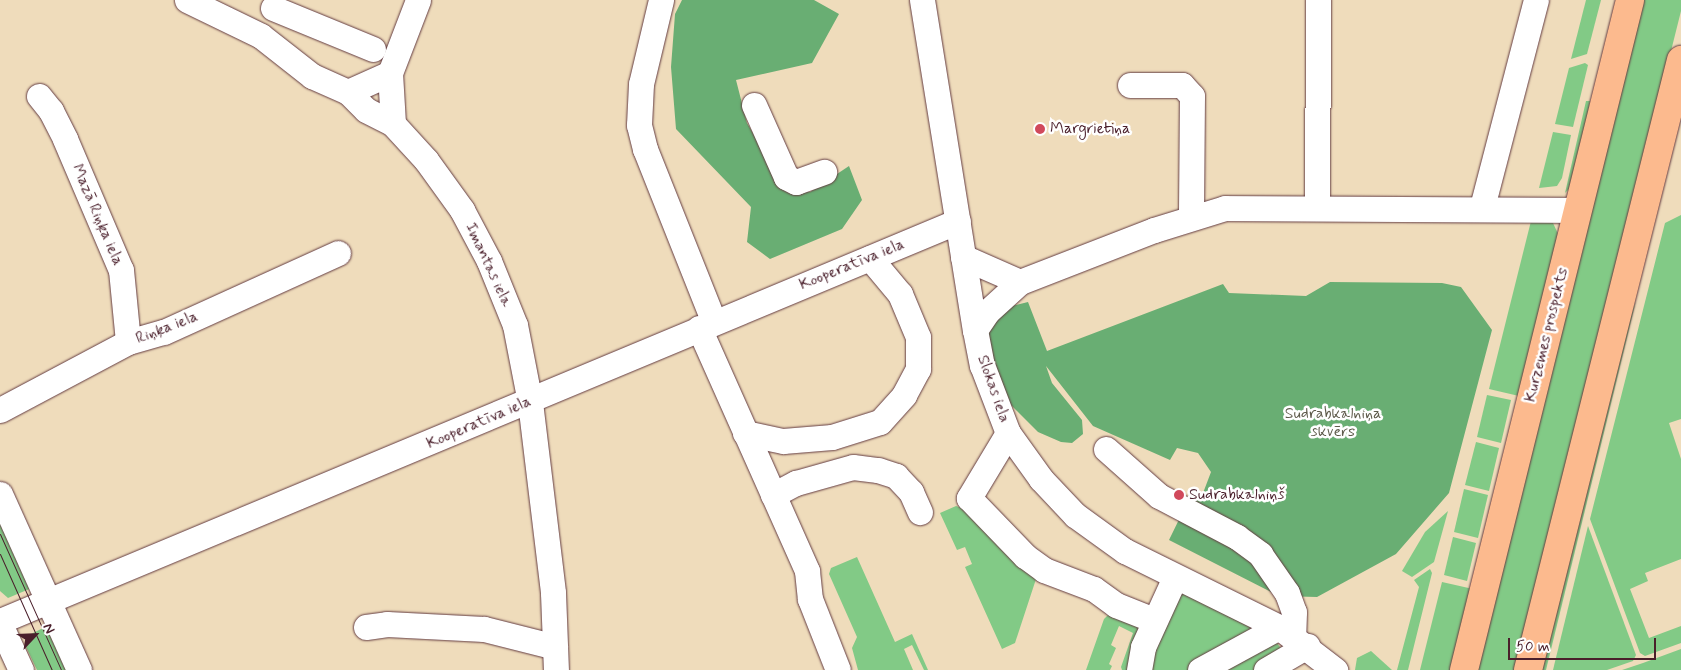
<!DOCTYPE html>
<html>
<head>
<meta charset="utf-8">
<style>
  body { margin:0 }
  #map { position:relative; width:1681px; height:670px; overflow:hidden; background:#efdcbb; font-family:Mynerve,sans-serif }
  div>[style] { position:absolute }
  [style*='--x'] { left:calc(var(--x)*1px); top:calc(var(--y)*1px); width:calc(var(--w)*1px); rotate:calc(var(--a)*1deg) }
  .green>* { inset:0; background:#82ca86 }
  .forest>* { inset:0; background:#69ae73 }
  .roads { filter:drop-shadow(0 0 1px #633b41) drop-shadow(0 0 1px #633b41) }
  .minor>* { height:25px; margin:-12.5px; padding:0 12.5px; transform-origin:12.5px; border-radius:12.5px; background:#fff }
  .major>* { height:28px; margin:-14px; padding:0 14px; transform-origin:14px; border-radius:14px; background:#fcba8e }
  .tram>* { height:1px; margin:-0.5px; padding:0 0.5px; transform-origin:0.5px; border-radius:0.5px; background:#4a1f2b }
  .dots>* { width:14px; height:14px; translate:-50% -50%; box-sizing:border-box; border:2px solid #fff; border-radius:50% }
  span { translate:-50% -50%; white-space:nowrap; text-align:center; line-height:1.15; -webkit-text-stroke:5px #fff; paint-order:stroke }
  .poi-label { font-size:16px; color:#4a1f2b }
  .left { translate:0 -50%; text-align:left }
  .street-label { font-size:16px; color:#4a1f2b }
  .park-label { font-size:16px; color:#5e5b4b }
  .north { position:absolute; left:10px; top:610px; width:50px; height:50px; -webkit-text-stroke:4px #fff; paint-order:stroke; rotate:65deg; font-size:14px; font-weight:700; line-height:20px; text-align:center; color:#4a1f2b }
  .north::after { content:''; display:block; margin:auto; width:18px; height:22px; background:#4a1f2b; clip-path:polygon(50% 0,100% 100%,50% 72%,0 100%) }
  .scale { position:absolute; left:1508px; top:638px; width:148px; height:22px; box-sizing:border-box; border:2px solid #4a1f2b; border-top:0; padding-left:6px; font-size:15px; line-height:18px; white-space:nowrap; color:#4a1f2b; -webkit-text-stroke:4px #fff; paint-order:stroke }
</style>
</head>
<body>
<div id="map">
  <div class="green">
    <i style="clip-path:polygon(1586px 0,1601px 0,1587px 54px,1571px 59px)"></i>
    <i style="clip-path:polygon(1641px 0,1681px 0,1681px 11px,1516px 670px,1475px 670px)"></i>
    <i style="clip-path:polygon(1585px 63px,1588px 65px,1573px 127px,1555px 124px,1569px 68px)"></i>
    <i style="clip-path:polygon(1586px 101px,1590px 101px,1585px 132px,1571px 187px,1565px 193px)"></i>
    <i style="clip-path:polygon(1553px 132px,1571px 135px,1562px 178px,1557px 186px,1539px 188px)"></i>
    <i style="clip-path:polygon(1681px 215px,1681px 419px,1669px 423px,1681px 459px,1681px 559px,1645px 573px,1648px 581px,1630px 589px,1649px 638px,1681px 626px,1681px 643px,1645px 656px,1640px 653px,1590px 519px,1665px 223px)"></i>
    <i style="clip-path:polygon(1532px 217px,1553px 223px,1559px 236px,1519px 396px,1489px 389px)"></i>
    <i style="clip-path:polygon(1636px 301px,1546px 670px,1538px 670px,1613px 370px)"></i>
    <i style="clip-path:polygon(1487px 395px,1511px 400px,1501px 443px,1477px 437px)"></i>
    <i style="clip-path:polygon(1476px 442px,1499px 448px,1489px 491px,1465px 485px)"></i>
    <i style="clip-path:polygon(1464px 489px,1488px 495px,1478px 538px,1454px 532px)"></i>
    <i style="clip-path:polygon(956px 506px,968px 510px,1038px 573px,1015px 643px,1002px 649px,965px 567px,972px 564px,965px 547px,957px 550px,940px 513px)"></i>
    <i style="clip-path:polygon(0 507px,34px 587px,8px 598px,0 591px)"></i>
    <i style="clip-path:polygon(1448px 511px,1434px 562px,1412px 577px,1402px 571px,1425px 532px)"></i>
    <i style="clip-path:polygon(1588px 526px,1636px 655px,1633px 661px,1607px 670px,1553px 670px)"></i>
    <i style="clip-path:polygon(1453px 537px,1476px 543px,1467px 581px,1444px 575px)"></i>
    <i style="clip-path:polygon(857px 557px,895px 642px,912px 634px,928px 670px,924px 670px,912px 645px,904px 649px,913px 670px,858px 670px,852px 648px,857px 637px,829px 574px,831px 568px)"></i>
    <i style="clip-path:polygon(1430px 569px,1432px 573px,1408px 670px,1397px 670px,1419px 587px,1414px 580px)"></i>
    <i style="clip-path:polygon(1442px 582px,1473px 589px,1452px 670px,1420px 670px)"></i>
    <i style="clip-path:polygon(1179px 589px,1262px 627px,1188px 670px,1145px 670px)"></i>
    <i style="clip-path:polygon(1111px 612px,1144px 623px,1133px 670px,1122px 670px,1121px 667px,1133px 633px,1119px 626px,1111px 645px,1116px 648px,1109px 664px,1112px 666px,1110px 670px,1086px 670px,1104px 619px)"></i>
    <i style="clip-path:polygon(51px 624px,73px 670px,37px 670px,26px 647px,27px 636px)"></i>
    <i style="clip-path:polygon(1276px 642px,1284px 652px,1256px 670px,1213px 670px)"></i>
    <i style="clip-path:polygon(1681px 649px,1681px 670px,1622px 670px,1643px 663px)"></i>
    <i style="clip-path:polygon(1371px 651px,1392px 670px,1355px 670px,1357px 658px)"></i>
  </div>
  <div class="forest">
    <i style="clip-path:polygon(682px 0,814px 0,839px 14px,812px 63px,736px 80px,747px 123px,784px 185px,810px 192px,849px 166px,862px 200px,842px 229px,770px 259px,747px 242px,751px 207px,676px 129px,671px 67px,675px 14px)"></i>
    <i style="clip-path:polygon(1330px 282px,1442px 283px,1461px 287px,1492px 330px,1449px 493px,1396px 554px,1317px 597px,1279px 596px,1169px 540px,1190px 497px,1200px 501px,1211px 472px,1198px 453px,1177px 448px,1170px 460px,1093px 426px,1046px 366px,1052px 383px,1082px 420px,1083px 434px,1072px 443px,1061px 442px,1038px 432px,1006px 400px,991px 359px,987px 333px,1003px 308px,1028px 302px,1047px 351px,1223px 284px,1229px 293px,1306px 296px)"></i>
  </div>
  <div class="roads">
    <div class="minor">
      <i style="--x:187;--y:0;--w:82;--a:25.9"></i>
      <i style="--x:261;--y:36;--w:65;--a:38.1"></i>
      <i style="--x:312;--y:76;--w:39;--a:24"></i>
      <i style="--x:348;--y:92;--w:25;--a:45"></i>
      <i style="--x:366;--y:110;--w:30;--a:27"></i>
      <i style="--x:393;--y:124;--w:49;--a:47.5"></i>
      <i style="--x:426;--y:160;--w:62;--a:54.2"></i>
      <i style="--x:462;--y:210;--w:58;--a:62.1"></i>
      <i style="--x:489;--y:261;--w:69;--a:67.9"></i>
      <i style="--x:515;--y:325;--w:78;--a:79"></i>
      <i style="--x:530;--y:402;--w:192;--a:83.1"></i>
      <i style="--x:553;--y:593;--w:77;--a:87.8"></i>
      <i style="--x:661;--y:0;--w:86;--a:103.4"></i>
      <i style="--x:641;--y:84;--w:41;--a:92.8"></i>
      <i style="--x:639;--y:125;--w:25;--a:76"></i>
      <i style="--x:645;--y:149;--w:186;--a:68.3"></i>
      <i style="--x:922;--y:0;--w:334;--a:80.9"></i>
      <i style="--x:975;--y:330;--w:36;--a:79"></i>
      <i style="--x:982;--y:365;--w:73;--a:69.1"></i>
      <i style="--x:1008;--y:433;--w:57;--a:54.3"></i>
      <i style="--x:1041;--y:479;--w:50;--a:46.6"></i>
      <i style="--x:1075;--y:515;--w:62;--a:35.8"></i>
      <i style="--x:1125;--y:551;--w:172;--a:26.3"></i>
      <i style="--x:1279;--y:627;--w:71;--a:37.5"></i>
      <i style="--x:273;--y:8;--w:108;--a:22.3"></i>
      <i style="--x:390;--y:73;--w:78;--a:-69"></i>
      <i style="--x:1130;--y:85;--w:52;--a:0"></i>
      <i style="--x:1182;--y:85;--w:15;--a:48"></i>
      <i style="--x:1192;--y:96;--w:121;--a:90.5"></i>
      <i style="--x:348;--y:92;--w:46;--a:-24.3"></i>
      <i style="--x:390;--y:73;--w:51;--a:86.6"></i>
      <i style="--x:39;--y:96;--w:19;--a:51"></i>
      <i style="--x:51;--y:111;--w:31;--a:63"></i>
      <i style="--x:65;--y:139;--w:142;--a:66.9"></i>
      <i style="--x:121;--y:270;--w:72;--a:84.4"></i>
      <i style="--x:754;--y:105;--w:79;--a:66"></i>
      <i style="--x:786;--y:177;--w:11;--a:27"></i>
      <i style="--x:796;--y:182;--w:30;--a:-20"></i>
      <i style="--x:1317;--y:207;--w:207;--a:-89.7"></i>
      <i style="--x:1482;--y:207;--w:214;--a:-75.4"></i>
      <i style="--x:963;--y:257;--w:62;--a:23.7"></i>
      <i style="--x:1020;--y:282;--w:144;--a:-21.2"></i>
      <i style="--x:1154;--y:230;--w:74;--a:-17.2"></i>
      <i style="--x:1225;--y:208;--w:353;--a:0.3"></i>
      <i style="--x:699;--y:328;--w:266;--a:66"></i>
      <i style="--x:807;--y:571;--w:28;--a:84"></i>
      <i style="--x:810;--y:599;--w:76;--a:68.5"></i>
      <i style="--x:975;--y:330;--w:22;--a:-56"></i>
      <i style="--x:987;--y:312;--w:45;--a:-42.3"></i>
      <i style="--x:0;--y:410;--w:145;--a:-28"></i>
      <i style="--x:128;--y:342;--w:37;--a:-16"></i>
      <i style="--x:164;--y:332;--w:191;--a:-24.4"></i>
      <i style="--x:745;--y:433;--w:39;--a:12"></i>
      <i style="--x:783;--y:441;--w:49;--a:-4.7"></i>
      <i style="--x:832;--y:437;--w:50;--a:-17.4"></i>
      <i style="--x:880;--y:422;--w:36;--a:-48"></i>
      <i style="--x:904;--y:395;--w:30;--a:-62"></i>
      <i style="--x:918;--y:369;--w:32;--a:-90"></i>
      <i style="--x:918;--y:337;--w:47;--a:-112.7"></i>
      <i style="--x:900;--y:294;--w:47;--a:-129.8"></i>
      <i style="--x:1008;--y:433;--w:76;--a:121"></i>
      <i style="--x:969;--y:498;--w:81;--a:46"></i>
      <i style="--x:1025;--y:556;--w:24;--a:36"></i>
      <i style="--x:1044;--y:570;--w:53;--a:20.8"></i>
      <i style="--x:1094;--y:589;--w:27;--a:36"></i>
      <i style="--x:1116;--y:605;--w:41;--a:21.5"></i>
      <i style="--x:1106;--y:449;--w:71;--a:41.6"></i>
      <i style="--x:1159;--y:496;--w:88;--a:27.7"></i>
      <i style="--x:1237;--y:537;--w:29;--a:36"></i>
      <i style="--x:1260;--y:554;--w:47;--a:55.3"></i>
      <i style="--x:1287;--y:593;--w:20;--a:70"></i>
      <i style="--x:1294;--y:612;--w:24;--a:92"></i>
      <i style="--x:0;--y:494;--w:193;--a:65.8"></i>
      <i style="--x:773;--y:495;--w:26;--a:-28"></i>
      <i style="--x:796;--y:483;--w:59;--a:-15.7"></i>
      <i style="--x:853;--y:467;--w:25;--a:7"></i>
      <i style="--x:878;--y:470;--w:19;--a:18"></i>
      <i style="--x:896;--y:476;--w:22;--a:47"></i>
      <i style="--x:911;--y:492;--w:22;--a:66"></i>
      <i style="--x:0;--y:621;--w:1038;--a:-22.66"></i>
      <i style="--x:0;--y:624;--w:51;--a:65.5"></i>
      <i style="--x:366;--y:627;--w:21;--a:-8"></i>
      <i style="--x:387;--y:624;--w:97;--a:3"></i>
      <i style="--x:484;--y:629;--w:73;--a:14.2"></i>
      <i style="--x:1139;--y:670;--w:23;--a:-80"></i>
      <i style="--x:1143;--y:647;--w:77;--a:-65.4"></i>
      <i style="--x:1200;--y:670;--w:90;--a:-28.6"></i>
      <i style="--x:1266;--y:670;--w:48;--a:-30.3"></i>
    </div>
    <div class="major">
      <i style="--x:1464;--y:670;--w:690;--a:-76.08"></i>
      <i style="--x:1528;--y:670;--w:629;--a:-75.92"></i>
    </div>
  </div>
  <div class="tram">
    <i style="--x:0;--y:534;--w:149;--a:65.8"></i>
    <i style="--x:0;--y:554;--w:127;--a:65.9"></i>
  </div>
  <div class="dots">
    <i style="left:1040px;top:129px;background:#d1495b"></i>
    <i style="left:1179px;top:495px;background:#d1495b"></i>
  </div>
  <div class="poi-label">
    <span class="left" style="left:1050px;top:129px">Margrietiņa</span>
    <span class="left" style="left:1189px;top:495px">Sudrabkalniņš</span>
  </div>
  <div class="street-label">
    <span style="left:97px;top:215px;rotate:67deg">Mazā Riņķa iela</span>
    <span style="left:488px;top:265px;rotate:65deg">Imantas iela</span>
    <span style="left:852px;top:265px;rotate:-22deg">Kooperatīva iela</span>
    <span style="left:167px;top:328px;rotate:-21deg">Riņķa iela</span>
    <span style="left:1547px;top:335px;rotate:-76deg">Kurzemes prospekts</span>
    <span style="left:993px;top:389px;rotate:71deg">Slokas iela</span>
    <span style="left:479px;top:423px;rotate:-23deg">Kooperatīva iela</span>
  </div>
  <div class="park-label">
    <span style="left:1333px;top:423px">Sudrabkalniņa<br>skvērs</span>
  </div>
  <div class="north">N</div>
  <div class="scale">50 m</div>
</div>
</body>
</html>
